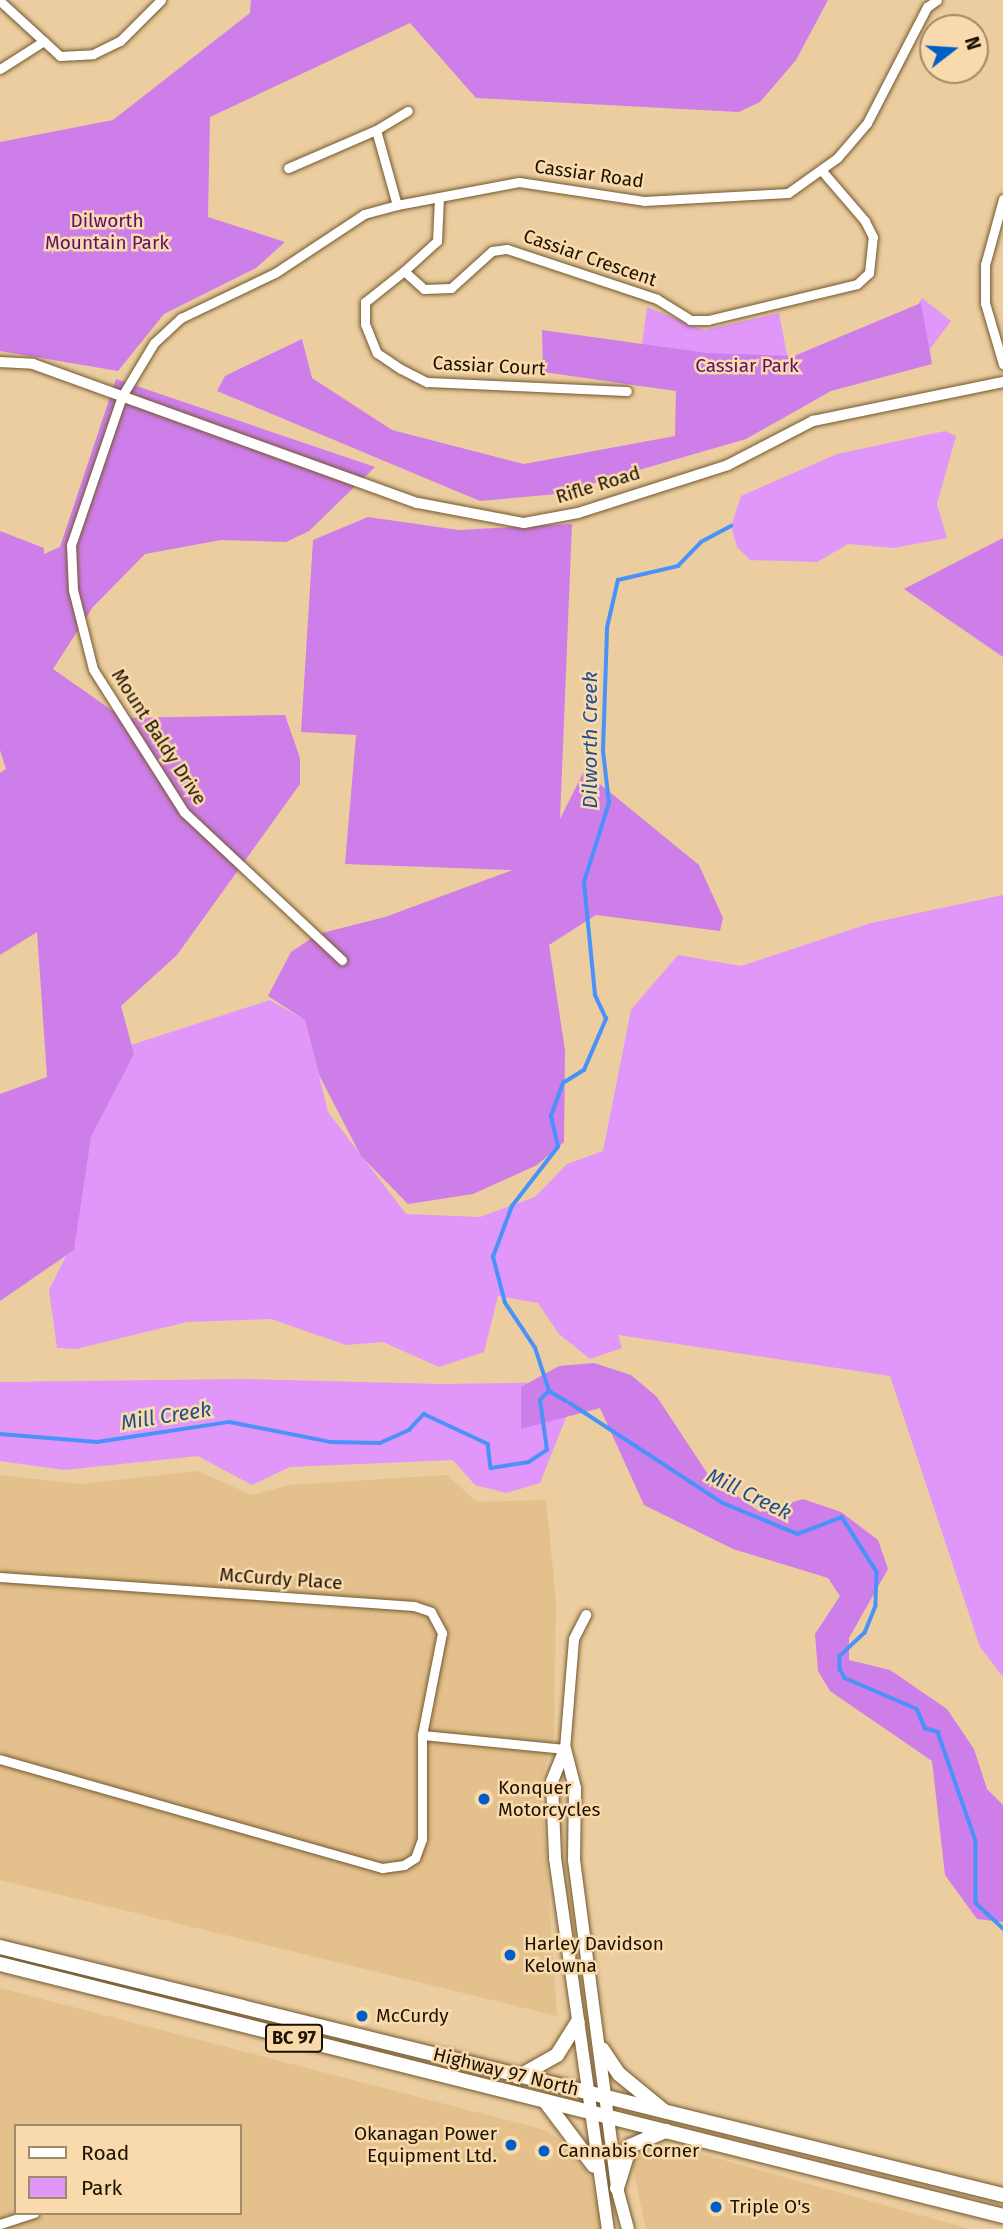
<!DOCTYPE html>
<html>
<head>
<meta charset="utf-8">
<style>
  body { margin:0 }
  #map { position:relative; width:1003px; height:2229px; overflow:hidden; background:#ebcd9f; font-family:"Fira Sans",sans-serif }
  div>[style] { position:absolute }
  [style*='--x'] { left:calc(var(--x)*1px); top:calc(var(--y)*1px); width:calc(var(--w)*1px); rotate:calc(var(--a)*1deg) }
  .built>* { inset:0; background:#e3c08c }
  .green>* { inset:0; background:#e097f9 }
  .forest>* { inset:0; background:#ce7ee8 }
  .stream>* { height:3.5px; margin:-1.75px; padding:0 1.75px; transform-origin:1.75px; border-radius:1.75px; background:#4992f9 }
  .roads { filter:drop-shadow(0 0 2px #73582e) drop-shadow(0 0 2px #73582e) }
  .minor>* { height:9px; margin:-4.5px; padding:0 4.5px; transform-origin:4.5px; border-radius:4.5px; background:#fff }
  .tertiary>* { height:10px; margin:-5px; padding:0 5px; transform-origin:5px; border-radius:5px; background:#fff }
  .secondary>* { height:12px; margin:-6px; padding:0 6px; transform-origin:6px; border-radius:6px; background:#fff }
  .trunk>* { height:14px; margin:-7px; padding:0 7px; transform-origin:7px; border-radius:7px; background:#fff }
  .dots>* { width:19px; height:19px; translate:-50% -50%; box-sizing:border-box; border:4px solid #f9daac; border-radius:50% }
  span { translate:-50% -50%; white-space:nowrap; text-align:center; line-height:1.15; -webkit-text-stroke:5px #f9daac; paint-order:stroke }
  .shield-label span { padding:2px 5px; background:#f9daac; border:2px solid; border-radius:5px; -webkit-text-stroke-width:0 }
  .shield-label { font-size:18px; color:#1c1202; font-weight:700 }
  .street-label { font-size:19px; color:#1c1202 }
  .park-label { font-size:19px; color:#5b0d70 }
  .poi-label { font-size:19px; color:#1c1202 }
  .left { translate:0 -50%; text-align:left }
  .right { translate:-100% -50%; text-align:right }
  .water-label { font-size:21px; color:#1f4f90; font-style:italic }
  .legend { position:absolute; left:14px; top:2124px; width:228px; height:91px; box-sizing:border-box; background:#f9daac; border:2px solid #a18a68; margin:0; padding:9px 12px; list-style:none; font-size:21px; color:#1c1202 }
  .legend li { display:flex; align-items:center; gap:14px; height:35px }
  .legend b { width:35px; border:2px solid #a18a68 }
  .north { position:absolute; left:919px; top:14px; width:70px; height:70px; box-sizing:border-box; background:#f9daac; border:2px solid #a18a68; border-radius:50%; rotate:73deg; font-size:19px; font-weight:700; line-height:28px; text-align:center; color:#1c1202 }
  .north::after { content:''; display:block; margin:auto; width:24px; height:32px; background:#005ec7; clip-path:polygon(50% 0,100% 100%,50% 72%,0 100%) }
</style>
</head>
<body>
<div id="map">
  <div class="built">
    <i style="clip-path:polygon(197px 1471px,252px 1495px,289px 1485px,447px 1475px,477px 1502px,546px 1500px,556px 1601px,554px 1737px,541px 1781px,557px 2016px,0 1880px,0 1475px,81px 1484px)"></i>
    <i style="clip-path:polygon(evenodd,0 1988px,545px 2130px,567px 2145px,590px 2176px,603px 2229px,0 2229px,0 1988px,16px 2126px,240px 2126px,240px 2213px,16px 2213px,16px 2126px)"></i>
    <i style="clip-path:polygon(650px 2144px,665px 2144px,970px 2229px,646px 2229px,632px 2163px,638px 2150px)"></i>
  </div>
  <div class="green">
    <i style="clip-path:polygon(922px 298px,951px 321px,918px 365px,714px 390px,636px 386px,647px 307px,704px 330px,779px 313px,790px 371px,893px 342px)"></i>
    <i style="clip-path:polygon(945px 431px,956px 436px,937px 504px,947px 538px,894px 548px,848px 544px,817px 562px,750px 560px,737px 547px,731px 526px,741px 496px,837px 454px)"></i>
    <i style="clip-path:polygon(1003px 895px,1003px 1677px,980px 1647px,890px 1376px,618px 1335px,622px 1348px,590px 1359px,559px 1334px,538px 1303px,498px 1296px,484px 1352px,439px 1367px,383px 1342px,346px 1345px,271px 1319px,187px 1322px,76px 1349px,57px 1348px,49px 1290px,66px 1256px,91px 1137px,130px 1061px,131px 1045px,270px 1000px,305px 1020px,328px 1112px,406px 1214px,480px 1217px,535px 1197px,567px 1164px,603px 1151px,631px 1010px,678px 955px,741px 966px,871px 923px)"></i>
    <i style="clip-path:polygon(244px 1379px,442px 1384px,580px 1382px,540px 1483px,506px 1493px,475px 1485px,453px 1460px,290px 1467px,252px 1485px,198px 1456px,64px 1470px,0 1461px,0 1382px)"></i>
  </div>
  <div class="forest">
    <i style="clip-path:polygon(251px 0,828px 0,796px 60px,760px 102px,739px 112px,476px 98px,410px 23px,210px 117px,208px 217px,285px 242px,256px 268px,164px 314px,118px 371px,0 351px,0 142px,113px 120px,250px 13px)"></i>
    <i style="clip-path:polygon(921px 303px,932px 364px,831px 391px,746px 439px,556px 494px,480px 501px,217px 391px,225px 376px,302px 339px,312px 378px,392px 430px,524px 464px,675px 436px,676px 391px,543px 372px,542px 330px,707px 353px,794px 356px)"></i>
    <i style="clip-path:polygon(116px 379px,375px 467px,309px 531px,286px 542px,221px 540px,145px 554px,93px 607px,53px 669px,123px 718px,285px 715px,300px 758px,300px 784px,177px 955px,121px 1006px,134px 1054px,91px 1137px,74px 1250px,0 1301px,0 1094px,47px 1077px,37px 932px,0 955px,0 773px,6px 769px,0 750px,0 531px,44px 548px,44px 554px,60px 547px)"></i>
    <i style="clip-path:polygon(368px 517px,458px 530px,572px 524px,560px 819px,584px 771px,699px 865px,723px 918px,720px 931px,596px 915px,549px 945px,565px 1050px,564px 1142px,537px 1165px,473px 1194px,408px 1204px,361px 1156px,319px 1075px,305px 1020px,268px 996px,291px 952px,318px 934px,385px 917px,513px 870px,345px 864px,356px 735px,301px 732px,313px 540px)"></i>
    <i style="clip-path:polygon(1003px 538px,1003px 657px,904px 589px)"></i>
    <i style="clip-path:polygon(594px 1363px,631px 1375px,657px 1397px,709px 1476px,760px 1512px,803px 1499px,841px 1512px,878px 1540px,888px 1569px,849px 1638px,849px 1660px,890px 1670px,947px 1709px,974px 1749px,987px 1789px,1003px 1805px,1003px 1922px,977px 1919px,945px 1875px,932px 1761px,830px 1691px,818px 1671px,815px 1634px,840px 1596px,828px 1578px,733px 1549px,644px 1505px,600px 1408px,521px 1429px,521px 1387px,559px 1366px)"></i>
  </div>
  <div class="stream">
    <i style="--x:549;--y:1391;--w:45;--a:-108"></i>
    <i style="--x:535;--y:1348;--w:54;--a:-123.7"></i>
    <i style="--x:505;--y:1303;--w:48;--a:-104.6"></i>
    <i style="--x:493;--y:1257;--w:54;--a:-69.6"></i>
    <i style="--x:512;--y:1206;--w:75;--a:-52.1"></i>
    <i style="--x:558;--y:1147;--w:32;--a:-103"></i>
    <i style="--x:551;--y:1116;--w:35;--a:-70"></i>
    <i style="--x:563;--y:1083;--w:25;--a:-32"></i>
    <i style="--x:584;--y:1070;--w:56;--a:-66.7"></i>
    <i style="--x:606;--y:1019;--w:26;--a:-115"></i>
    <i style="--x:595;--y:995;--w:114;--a:-95.6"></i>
    <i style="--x:584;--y:882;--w:83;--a:-72.4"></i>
    <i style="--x:609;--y:803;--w:52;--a:-96.6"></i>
    <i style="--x:603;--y:751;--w:123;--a:-88.1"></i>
    <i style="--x:607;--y:628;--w:49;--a:-77.1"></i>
    <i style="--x:618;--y:580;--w:62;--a:-13.1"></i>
    <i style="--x:678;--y:566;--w:33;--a:-46"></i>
    <i style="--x:701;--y:542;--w:34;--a:-28"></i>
    <i style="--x:570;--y:1403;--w:183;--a:33.2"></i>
    <i style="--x:723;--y:1503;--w:81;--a:22.5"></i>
    <i style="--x:798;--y:1534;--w:47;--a:-21.1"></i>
    <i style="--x:842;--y:1517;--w:65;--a:57.5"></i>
    <i style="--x:877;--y:1572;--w:34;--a:92"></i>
    <i style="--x:876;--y:1606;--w:29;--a:112"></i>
    <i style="--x:865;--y:1633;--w:34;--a:137"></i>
    <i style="--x:840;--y:1656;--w:13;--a:90"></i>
    <i style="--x:840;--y:1669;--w:10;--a:61"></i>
    <i style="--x:845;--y:1678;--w:78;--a:23.3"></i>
    <i style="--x:917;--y:1709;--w:21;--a:67"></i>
    <i style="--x:925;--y:1728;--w:14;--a:17"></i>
    <i style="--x:938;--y:1732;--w:115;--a:70.8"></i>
    <i style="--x:976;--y:1841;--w:62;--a:90"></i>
    <i style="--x:976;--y:1903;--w:37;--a:43"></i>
    <i style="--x:0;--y:1434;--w:97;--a:4.7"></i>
    <i style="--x:97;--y:1442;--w:134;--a:-8.6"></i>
    <i style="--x:230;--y:1422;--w:103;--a:11.2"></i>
    <i style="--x:331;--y:1442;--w:49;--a:1.2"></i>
    <i style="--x:380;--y:1443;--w:32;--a:-24"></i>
    <i style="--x:409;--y:1430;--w:22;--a:-47"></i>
    <i style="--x:424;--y:1414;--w:71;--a:25.1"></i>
    <i style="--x:488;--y:1444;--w:24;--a:83"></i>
    <i style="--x:491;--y:1468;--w:38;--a:-9"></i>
    <i style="--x:529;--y:1462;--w:22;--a:-34"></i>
    <i style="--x:547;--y:1450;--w:50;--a:-98"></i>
    <i style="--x:540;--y:1400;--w:13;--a:-45"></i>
    <i style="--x:549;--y:1391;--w:20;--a:30"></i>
  </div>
  <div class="roads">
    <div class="minor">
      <i style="--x:0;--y:1;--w:81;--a:42.5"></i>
      <i style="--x:60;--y:56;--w:33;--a:-3"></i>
      <i style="--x:93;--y:54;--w:30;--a:-26"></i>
      <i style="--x:120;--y:41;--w:58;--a:-45"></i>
      <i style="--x:0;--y:69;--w:52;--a:-32.5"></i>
      <i style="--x:376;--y:130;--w:37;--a:-31"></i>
      <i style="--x:288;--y:168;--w:96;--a:-23.4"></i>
      <i style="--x:376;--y:130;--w:78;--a:74.4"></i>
      <i style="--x:439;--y:197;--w:44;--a:92.6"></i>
      <i style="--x:437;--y:241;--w:45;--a:137.7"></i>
      <i style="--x:404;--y:271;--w:27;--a:42"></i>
      <i style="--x:424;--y:289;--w:27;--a:-2"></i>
      <i style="--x:451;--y:288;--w:55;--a:-42.1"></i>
      <i style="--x:492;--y:251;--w:15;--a:-8"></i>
      <i style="--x:507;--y:249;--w:158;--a:18.4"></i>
      <i style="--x:657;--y:299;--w:39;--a:32"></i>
      <i style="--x:690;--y:320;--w:18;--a:0"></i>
      <i style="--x:708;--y:320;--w:153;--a:-13.6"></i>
      <i style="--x:857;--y:284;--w:16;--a:-43"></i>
      <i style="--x:869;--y:273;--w:36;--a:-84"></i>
      <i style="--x:873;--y:237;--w:18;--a:-117"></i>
      <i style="--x:865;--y:221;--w:66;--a:-130.7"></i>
      <i style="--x:1003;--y:199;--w:68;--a:105.3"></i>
      <i style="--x:985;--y:265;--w:38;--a:90"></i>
      <i style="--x:985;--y:303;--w:64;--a:73.6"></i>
      <i style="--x:404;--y:271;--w:50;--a:141.5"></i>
      <i style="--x:365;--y:302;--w:22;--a:90"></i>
      <i style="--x:365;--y:324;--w:31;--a:68"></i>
      <i style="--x:377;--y:353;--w:29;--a:34"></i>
      <i style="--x:401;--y:369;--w:29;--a:27"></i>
      <i style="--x:427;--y:382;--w:200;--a:2.6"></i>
      <i style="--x:342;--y:960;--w:216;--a:-136.9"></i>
      <i style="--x:184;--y:812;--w:169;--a:-122.5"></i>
      <i style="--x:93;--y:669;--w:81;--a:-104.2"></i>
      <i style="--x:73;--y:590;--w:45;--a:-92.5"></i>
      <i style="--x:71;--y:545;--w:157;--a:-71.1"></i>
      <i style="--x:122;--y:396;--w:62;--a:-58.9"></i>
      <i style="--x:154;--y:343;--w:37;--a:-43"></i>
      <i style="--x:181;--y:318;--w:104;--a:-25.6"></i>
      <i style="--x:275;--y:273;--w:107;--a:-33.5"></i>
      <i style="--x:364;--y:214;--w:34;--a:-15"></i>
      <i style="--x:397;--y:205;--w:124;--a:-10.7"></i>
      <i style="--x:519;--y:182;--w:126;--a:8.6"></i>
      <i style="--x:644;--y:201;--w:144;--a:-3.2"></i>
      <i style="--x:788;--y:193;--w:60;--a:-35.5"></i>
      <i style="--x:837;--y:158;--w:46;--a:-49.4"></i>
      <i style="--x:867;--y:123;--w:131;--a:-62.7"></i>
      <i style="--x:927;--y:7;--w:12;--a:-35"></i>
      <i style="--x:0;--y:1577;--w:415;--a:4"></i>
      <i style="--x:414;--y:1606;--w:18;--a:19"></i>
      <i style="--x:431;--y:1612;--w:24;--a:62"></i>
      <i style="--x:442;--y:1633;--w:104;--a:101.1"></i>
      <i style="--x:422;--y:1735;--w:104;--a:90"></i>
      <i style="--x:422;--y:1839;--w:20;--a:110"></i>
      <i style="--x:415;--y:1858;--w:13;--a:148"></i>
      <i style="--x:404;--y:1865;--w:22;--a:172"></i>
      <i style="--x:382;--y:1868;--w:397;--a:-164.1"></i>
      <i style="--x:422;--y:1735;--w:144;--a:5.6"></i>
      <i style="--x:0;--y:2224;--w:36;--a:-18"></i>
    </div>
    <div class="tertiary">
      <i style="--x:0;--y:362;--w:33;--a:3"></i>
      <i style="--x:33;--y:364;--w:409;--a:19.9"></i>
      <i style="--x:418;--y:503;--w:108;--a:10.7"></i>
      <i style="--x:524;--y:523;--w:55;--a:-10.5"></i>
      <i style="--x:578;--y:513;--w:157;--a:-17.7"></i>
      <i style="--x:728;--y:465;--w:96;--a:-27.4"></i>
      <i style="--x:813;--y:421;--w:194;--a:-11.6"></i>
      <i style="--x:565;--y:1749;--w:110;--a:-85.3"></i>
      <i style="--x:574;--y:1639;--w:27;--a:-63"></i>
    </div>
    <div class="secondary">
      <i style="--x:565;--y:1749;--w:35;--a:112"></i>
      <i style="--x:552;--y:1782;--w:76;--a:87.7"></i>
      <i style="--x:555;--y:1858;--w:375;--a:81.9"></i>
      <i style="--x:565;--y:1749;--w:40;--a:75.6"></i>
      <i style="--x:575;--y:1788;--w:72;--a:90.8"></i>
      <i style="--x:574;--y:1860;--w:331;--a:82.5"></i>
      <i style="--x:617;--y:2188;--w:42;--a:75"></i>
    </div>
    <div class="trunk">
      <i style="--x:0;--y:1947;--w:1033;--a:13.89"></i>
      <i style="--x:0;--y:1964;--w:1034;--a:14.1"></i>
      <i style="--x:602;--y:2049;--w:30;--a:56"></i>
      <i style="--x:619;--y:2074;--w:57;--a:39.3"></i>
      <i style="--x:518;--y:2077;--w:45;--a:-29.4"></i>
      <i style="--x:557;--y:2055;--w:39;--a:-58"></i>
      <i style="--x:545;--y:2101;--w:81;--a:53"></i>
      <i style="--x:617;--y:2188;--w:44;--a:-72.8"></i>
      <i style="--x:630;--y:2146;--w:39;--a:-23"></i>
    </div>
  </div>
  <div class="dots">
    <i style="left:484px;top:1799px;background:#005ec7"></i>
    <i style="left:510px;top:1955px;background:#005ec7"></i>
    <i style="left:362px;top:2016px;background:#005ec7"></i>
    <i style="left:511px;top:2145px;background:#005ec7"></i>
    <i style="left:544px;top:2151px;background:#005ec7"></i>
    <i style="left:716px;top:2207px;background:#005ec7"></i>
  </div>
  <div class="shield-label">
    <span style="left:294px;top:2038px">BC 97</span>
  </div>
  <div class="street-label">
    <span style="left:589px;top:174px;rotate:8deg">Cassiar Road</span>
    <span style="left:590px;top:258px;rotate:19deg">Cassiar Crescent</span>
    <span style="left:489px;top:366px;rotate:3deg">Cassiar Court</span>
    <span style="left:598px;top:485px;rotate:-17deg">Rifle Road</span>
    <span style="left:159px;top:737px;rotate:57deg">Mount Baldy Drive</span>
    <span style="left:281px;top:1579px;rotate:4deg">McCurdy Place</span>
    <span style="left:506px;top:2072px;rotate:14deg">Highway 97 North</span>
  </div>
  <div class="park-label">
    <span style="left:107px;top:232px">Dilworth<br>Mountain Park</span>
    <span style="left:747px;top:366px">Cassiar Park</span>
  </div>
  <div class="poi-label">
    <span class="left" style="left:498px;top:1799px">Konquer<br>Motorcycles</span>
    <span class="left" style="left:524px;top:1955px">Harley Davidson<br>Kelowna</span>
    <span class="left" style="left:376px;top:2016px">McCurdy</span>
    <span class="right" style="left:497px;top:2145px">Okanagan Power<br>Equipment Ltd.</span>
    <span class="left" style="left:558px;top:2151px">Cannabis Corner</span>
    <span class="left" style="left:730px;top:2207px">Triple O's</span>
  </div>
  <div class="water-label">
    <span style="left:590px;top:740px;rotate:-90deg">Dilworth Creek</span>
    <span style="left:166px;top:1416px;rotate:-9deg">Mill Creek</span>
    <span style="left:749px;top:1494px;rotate:26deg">Mill Creek</span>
  </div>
  <ul class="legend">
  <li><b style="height:9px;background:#fff"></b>Road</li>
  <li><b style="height:19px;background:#e097f9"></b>Park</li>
  </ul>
  <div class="north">N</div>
</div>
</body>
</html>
